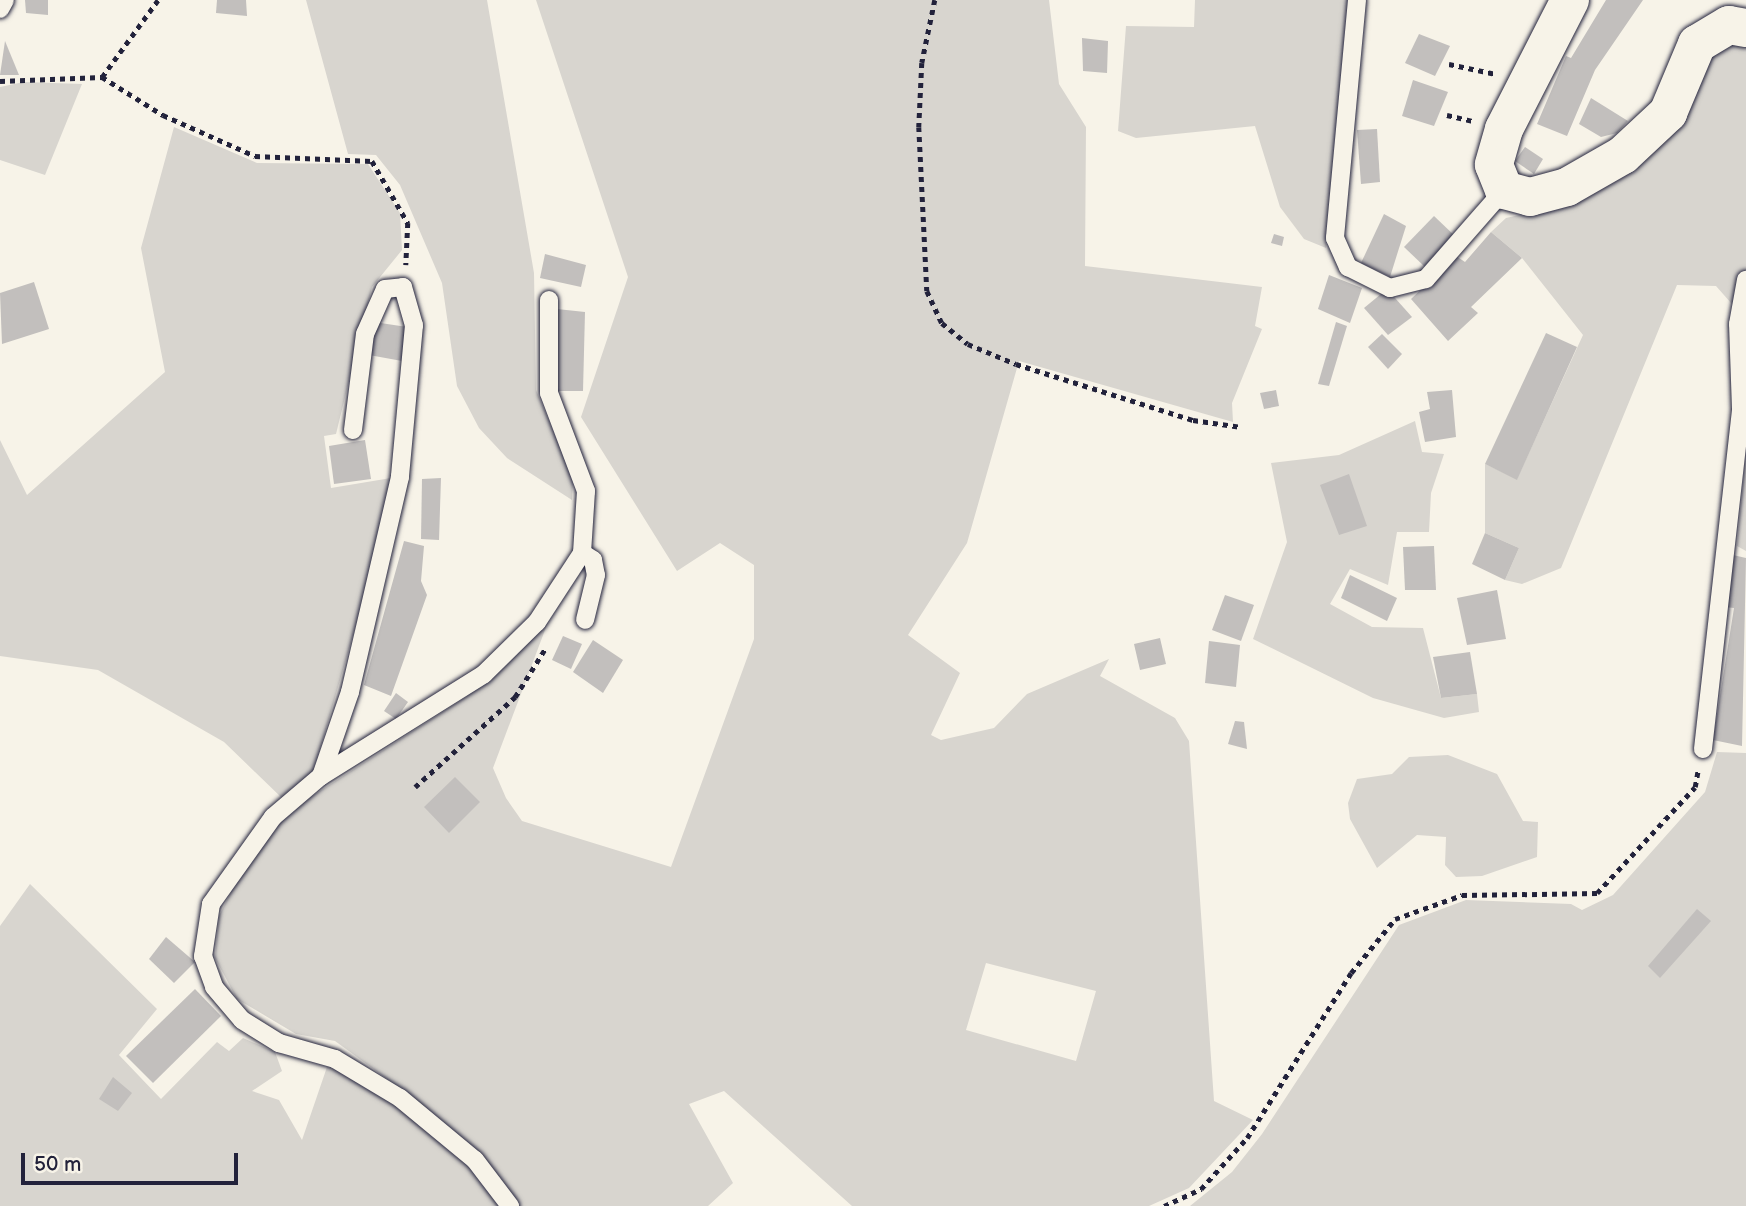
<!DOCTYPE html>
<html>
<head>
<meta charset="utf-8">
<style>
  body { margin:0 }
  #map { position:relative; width:1746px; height:1206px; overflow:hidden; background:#f7f3e8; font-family:"Balsamiq Sans",sans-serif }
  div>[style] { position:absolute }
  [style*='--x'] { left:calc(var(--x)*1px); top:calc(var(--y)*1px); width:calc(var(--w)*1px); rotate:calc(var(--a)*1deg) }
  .green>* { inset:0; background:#d8d5cf }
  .building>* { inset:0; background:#c2bfbd }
  .path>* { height:4.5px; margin-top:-2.25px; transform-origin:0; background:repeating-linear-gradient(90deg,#22223b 0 5px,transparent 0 10px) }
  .roads { filter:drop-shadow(0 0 2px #22223b) drop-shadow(0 0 2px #22223b) }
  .service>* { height:18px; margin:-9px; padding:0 9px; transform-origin:9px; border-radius:9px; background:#f7f3e8 }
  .tertiary>* { height:38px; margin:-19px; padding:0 19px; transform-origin:19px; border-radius:19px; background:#f7f3e8 }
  span { translate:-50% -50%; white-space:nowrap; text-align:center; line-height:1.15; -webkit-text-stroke:5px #f7f3e8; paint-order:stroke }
  .scale { position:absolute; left:21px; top:1153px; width:217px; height:32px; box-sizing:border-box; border:4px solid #22223b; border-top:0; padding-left:9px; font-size:21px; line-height:24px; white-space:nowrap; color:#22223b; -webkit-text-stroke:5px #f7f3e8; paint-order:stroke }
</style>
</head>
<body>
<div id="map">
  <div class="green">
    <i style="clip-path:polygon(306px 0,487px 0,534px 273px,536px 390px,573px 478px,572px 500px,507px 458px,479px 428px,457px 386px,442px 283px,400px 185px,376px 155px,348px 154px)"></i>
    <i style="clip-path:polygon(evenodd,536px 0,1049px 0,1059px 84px,1086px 127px,1085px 266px,1262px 287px,1255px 326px,1262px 329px,1232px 403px,1233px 422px,1019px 361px,967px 543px,908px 635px,960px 673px,931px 735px,941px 740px,994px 728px,1027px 694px,1109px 659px,1100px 676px,1175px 718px,1189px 741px,1214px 1101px,1253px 1120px,1189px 1188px,1149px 1206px,852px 1206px,724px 1091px,689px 1104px,733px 1183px,708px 1206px,0 1206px,0 926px,30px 884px,157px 1009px,119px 1055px,161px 1099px,217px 1042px,229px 1051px,243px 1038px,275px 1052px,282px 1071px,252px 1091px,279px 1100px,302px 1140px,327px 1067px,401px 1089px,335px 1041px,296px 1034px,237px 999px,215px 958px,219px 916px,242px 870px,289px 811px,466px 697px,551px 614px,493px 768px,506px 798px,522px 821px,671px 867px,754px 639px,754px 565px,720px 543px,677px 571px,581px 417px,628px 277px,536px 0,986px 963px,1096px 991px,1076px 1061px,966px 1030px,986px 963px)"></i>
    <i style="clip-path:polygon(1195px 0,1351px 0,1326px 248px,1304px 239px,1280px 207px,1255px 126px,1136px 138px,1118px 131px,1126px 26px,1194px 27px)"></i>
    <i style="clip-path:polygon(1746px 43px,1746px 320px,1716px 286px,1677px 285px,1561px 568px,1522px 584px,1505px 580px,1519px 548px,1485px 533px,1485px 464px,1517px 479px,1583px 335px,1522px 258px,1491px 232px,1506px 218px,1550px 208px,1710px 52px,1723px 44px)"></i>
    <i style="clip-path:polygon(24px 82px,82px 84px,45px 175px,0 160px,0 87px)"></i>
    <i style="clip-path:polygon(174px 127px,257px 163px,368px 164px,400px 213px,402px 250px,372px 287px,336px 434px,324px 436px,331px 488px,391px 478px,380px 542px,314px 770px,283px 799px,224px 742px,98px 670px,0 656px,0 440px,27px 495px,165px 372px,141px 248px)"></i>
    <i style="clip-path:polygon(1415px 421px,1422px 452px,1444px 454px,1431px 493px,1429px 532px,1397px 532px,1388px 585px,1350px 569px,1330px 604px,1372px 627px,1423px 628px,1441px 698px,1477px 694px,1479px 712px,1444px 718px,1373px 698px,1253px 639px,1287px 542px,1271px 463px,1339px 455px)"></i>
    <i style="clip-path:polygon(1746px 450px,1746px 551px,1737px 546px)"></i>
    <i style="clip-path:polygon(1717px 752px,1746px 753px,1746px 1206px,1190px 1206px,1232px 1172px,1262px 1134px,1399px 925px,1466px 900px,1571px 904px,1582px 910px,1613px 895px,1705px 792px)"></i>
    <i style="clip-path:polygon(1448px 755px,1497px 774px,1523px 821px,1538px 822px,1537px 857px,1482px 876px,1456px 877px,1445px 865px,1446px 837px,1417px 835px,1377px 868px,1350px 819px,1348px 803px,1357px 779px,1392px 774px,1409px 757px)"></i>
  </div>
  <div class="building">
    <i style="clip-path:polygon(25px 0,48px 0,48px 15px,26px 13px)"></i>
    <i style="clip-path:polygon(217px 0,246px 0,247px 16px,216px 13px)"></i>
    <i style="clip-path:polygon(1606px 0,1643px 0,1595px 70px,1567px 136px,1537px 124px,1566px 56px,1571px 58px)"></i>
    <i style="clip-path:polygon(1419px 34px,1450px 46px,1435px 76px,1405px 63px)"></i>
    <i style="clip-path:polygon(1082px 38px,1108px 41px,1107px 73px,1083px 71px)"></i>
    <i style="clip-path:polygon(5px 41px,19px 75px,0 75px)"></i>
    <i style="clip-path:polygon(1413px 80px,1448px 92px,1434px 126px,1402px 116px)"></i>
    <i style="clip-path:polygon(1591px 98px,1628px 121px,1617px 133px,1601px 137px,1579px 124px)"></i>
    <i style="clip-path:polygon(1377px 129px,1380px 182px,1361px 184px,1357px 130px)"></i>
    <i style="clip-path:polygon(1525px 147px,1543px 159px,1534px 174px,1515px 161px)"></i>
    <i style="clip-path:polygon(1384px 214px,1406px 226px,1390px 277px,1361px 263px)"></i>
    <i style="clip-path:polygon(1434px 216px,1456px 237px,1426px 268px,1404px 247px)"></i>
    <i style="clip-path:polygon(1491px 232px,1522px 258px,1471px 307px,1478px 313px,1448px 341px,1411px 299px,1456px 256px,1465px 262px)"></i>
    <i style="clip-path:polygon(1274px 234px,1284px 237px,1282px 246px,1271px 243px)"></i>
    <i style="clip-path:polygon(545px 254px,586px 265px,581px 287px,540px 278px)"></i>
    <i style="clip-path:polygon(1329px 275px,1362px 288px,1350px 323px,1318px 309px)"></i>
    <i style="clip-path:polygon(34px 282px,49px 329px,2px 344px,0 293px)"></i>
    <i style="clip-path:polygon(1387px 289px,1412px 317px,1388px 335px,1364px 308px)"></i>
    <i style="clip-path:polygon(557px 309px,585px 312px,583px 391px,556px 391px)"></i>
    <i style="clip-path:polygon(374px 322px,407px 327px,402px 361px,369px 355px)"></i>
    <i style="clip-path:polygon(1336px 322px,1347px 326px,1329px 386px,1318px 384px)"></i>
    <i style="clip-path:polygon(1546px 333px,1577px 347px,1517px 480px,1485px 464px)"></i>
    <i style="clip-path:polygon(1382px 334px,1402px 354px,1388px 369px,1368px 347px)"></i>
    <i style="clip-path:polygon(1276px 390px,1279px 406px,1264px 409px,1260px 393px)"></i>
    <i style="clip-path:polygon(1452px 390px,1456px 437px,1425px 442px,1419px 412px,1430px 409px,1427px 392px)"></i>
    <i style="clip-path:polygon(365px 440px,371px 479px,334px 484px,329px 446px)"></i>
    <i style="clip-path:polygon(1349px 474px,1367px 526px,1339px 535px,1320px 485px)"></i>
    <i style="clip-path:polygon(441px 478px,439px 540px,421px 539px,422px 479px)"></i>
    <i style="clip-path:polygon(1485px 533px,1519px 548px,1505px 580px,1472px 564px)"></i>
    <i style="clip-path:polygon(404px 541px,424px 546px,421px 581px,427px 595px,391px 696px,364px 685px)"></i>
    <i style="clip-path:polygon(1434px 546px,1436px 590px,1405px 590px,1403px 547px)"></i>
    <i style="clip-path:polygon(1733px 555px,1746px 558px,1742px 746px,1713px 740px,1734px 608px,1725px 607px)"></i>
    <i style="clip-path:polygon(1350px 575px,1397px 598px,1387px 621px,1341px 598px)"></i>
    <i style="clip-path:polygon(1497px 590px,1506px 639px,1467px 645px,1457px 598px)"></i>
    <i style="clip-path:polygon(1225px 595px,1254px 605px,1241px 641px,1212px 630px)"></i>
    <i style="clip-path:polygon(563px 636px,582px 644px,571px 669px,552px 660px)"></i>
    <i style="clip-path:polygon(1160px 638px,1166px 664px,1140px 670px,1134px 644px)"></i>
    <i style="clip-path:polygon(593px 640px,623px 660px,603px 693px,573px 672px)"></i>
    <i style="clip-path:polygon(1209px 641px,1240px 645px,1236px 687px,1205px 683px)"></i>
    <i style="clip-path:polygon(1470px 652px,1477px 694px,1441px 698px,1433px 657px)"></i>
    <i style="clip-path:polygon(396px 693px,408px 702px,396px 719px,384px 711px)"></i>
    <i style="clip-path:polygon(1235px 721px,1244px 722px,1247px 749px,1228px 744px)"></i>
    <i style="clip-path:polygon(455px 777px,480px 802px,449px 833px,424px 807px)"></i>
    <i style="clip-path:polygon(1697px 909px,1711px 921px,1660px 978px,1648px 966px)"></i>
    <i style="clip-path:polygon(166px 937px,195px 962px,174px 983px,149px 959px)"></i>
    <i style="clip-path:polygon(195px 989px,221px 1016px,153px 1083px,126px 1056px)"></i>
    <i style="clip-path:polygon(113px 1077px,132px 1093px,118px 1111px,99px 1099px)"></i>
  </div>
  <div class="path">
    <i style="--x:935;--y:0;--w:64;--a:101.7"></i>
    <i style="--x:922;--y:63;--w:64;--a:92.7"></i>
    <i style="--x:919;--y:127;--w:164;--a:87.2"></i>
    <i style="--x:927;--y:291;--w:35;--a:65"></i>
    <i style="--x:942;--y:323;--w:33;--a:39"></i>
    <i style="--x:968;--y:344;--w:52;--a:22.6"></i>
    <i style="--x:1016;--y:364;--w:186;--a:17.6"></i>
    <i style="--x:1193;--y:420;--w:49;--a:8.3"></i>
    <i style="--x:1449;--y:64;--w:48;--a:12"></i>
    <i style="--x:102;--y:77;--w:95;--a:-54"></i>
    <i style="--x:0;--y:81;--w:102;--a:-2.2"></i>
    <i style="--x:102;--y:77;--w:72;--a:31.9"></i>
    <i style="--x:163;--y:115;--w:101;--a:24"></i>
    <i style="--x:255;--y:156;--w:117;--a:2.4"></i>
    <i style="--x:372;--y:161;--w:72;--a:59.9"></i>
    <i style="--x:408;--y:223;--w:42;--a:92.7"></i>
    <i style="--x:1447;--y:115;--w:26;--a:13"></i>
    <i style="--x:415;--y:787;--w:135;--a:-42"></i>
    <i style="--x:515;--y:697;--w:57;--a:-58"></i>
    <i style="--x:1164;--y:1206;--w:41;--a:-24.7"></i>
    <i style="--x:1201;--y:1189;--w:69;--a:-48"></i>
    <i style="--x:1247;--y:1138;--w:195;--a:-57.8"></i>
    <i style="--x:1351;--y:973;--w:70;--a:-50.8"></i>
    <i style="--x:1395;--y:919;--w:71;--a:-19.7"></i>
    <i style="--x:1462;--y:895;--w:135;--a:-0.8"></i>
    <i style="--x:1597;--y:893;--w:144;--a:-47.2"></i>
    <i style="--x:1695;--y:787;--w:17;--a:-80"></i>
  </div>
  <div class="roads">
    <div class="service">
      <i style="--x:1357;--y:0;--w:239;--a:95.3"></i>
      <i style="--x:1335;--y:238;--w:32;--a:66"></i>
      <i style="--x:1348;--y:267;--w:47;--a:26.6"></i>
      <i style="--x:1390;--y:288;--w:37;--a:-14"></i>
      <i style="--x:1426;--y:279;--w:118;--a:-48.8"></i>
      <i style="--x:0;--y:9;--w:10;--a:-61"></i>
      <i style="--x:549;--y:300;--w:93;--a:90"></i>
      <i style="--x:549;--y:393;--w:105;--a:69.3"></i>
      <i style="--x:586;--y:491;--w:62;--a:93.7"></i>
      <i style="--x:353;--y:430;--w:97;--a:-82.9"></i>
      <i style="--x:365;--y:334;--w:49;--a:-66"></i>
      <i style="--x:385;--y:289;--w:18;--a:-6"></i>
      <i style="--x:403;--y:287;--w:40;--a:74"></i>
      <i style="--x:414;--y:325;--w:153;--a:95.3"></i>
      <i style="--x:400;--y:477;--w:221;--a:103.1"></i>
      <i style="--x:350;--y:692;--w:89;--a:109"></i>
      <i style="--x:321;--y:776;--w:63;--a:139.5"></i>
      <i style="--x:273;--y:817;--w:107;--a:125.5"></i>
      <i style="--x:211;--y:904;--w:53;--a:98.7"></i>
      <i style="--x:203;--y:956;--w:33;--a:70"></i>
      <i style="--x:214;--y:987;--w:43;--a:49.7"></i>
      <i style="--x:242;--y:1020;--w:44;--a:31.9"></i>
      <i style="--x:279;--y:1043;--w:58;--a:15.9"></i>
      <i style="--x:335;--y:1059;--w:76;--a:31"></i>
      <i style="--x:400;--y:1098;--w:97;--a:39.6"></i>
      <i style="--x:475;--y:1160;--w:58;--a:52.7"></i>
      <i style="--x:1703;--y:749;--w:342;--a:-83.6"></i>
      <i style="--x:1741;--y:409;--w:85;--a:-92"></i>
      <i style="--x:1738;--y:324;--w:45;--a:-79.7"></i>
      <i style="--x:321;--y:776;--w:192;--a:-32"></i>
      <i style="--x:484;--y:674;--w:74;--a:-44.5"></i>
      <i style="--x:537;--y:622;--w:82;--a:-56.9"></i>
      <i style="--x:582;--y:553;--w:13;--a:32"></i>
      <i style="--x:593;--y:560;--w:15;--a:79"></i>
      <i style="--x:596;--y:575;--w:46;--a:103.7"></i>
    </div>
    <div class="tertiary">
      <i style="--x:1570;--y:0;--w:145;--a:117.1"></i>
      <i style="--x:1504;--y:129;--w:37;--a:106"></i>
      <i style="--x:1494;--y:165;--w:27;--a:68"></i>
      <i style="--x:1504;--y:190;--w:27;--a:15"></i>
      <i style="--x:1530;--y:197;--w:38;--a:-15"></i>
      <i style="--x:1567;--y:187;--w:64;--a:-29.7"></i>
      <i style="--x:1623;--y:155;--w:62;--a:-43"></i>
      <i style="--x:1668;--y:113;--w:75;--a:-67.2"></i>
      <i style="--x:1697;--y:44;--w:37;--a:-31"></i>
      <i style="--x:1729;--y:25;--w:17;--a:10"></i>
    </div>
  </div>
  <div class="scale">50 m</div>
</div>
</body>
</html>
